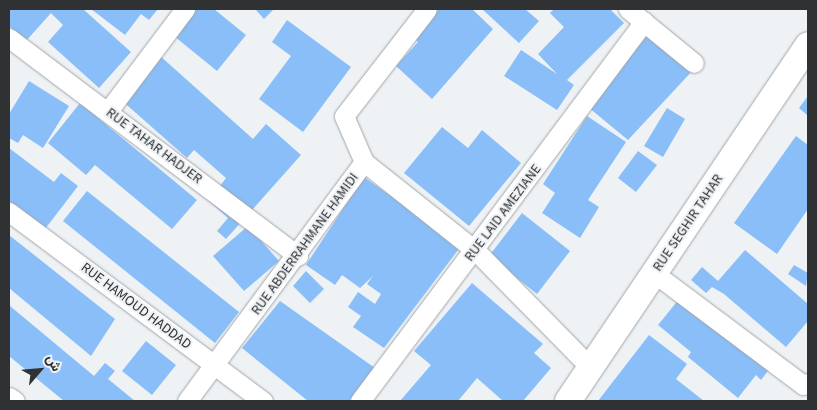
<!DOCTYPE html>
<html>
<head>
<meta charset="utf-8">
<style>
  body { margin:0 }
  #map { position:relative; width:817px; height:410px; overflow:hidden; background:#eef2f5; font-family:"Source Sans 3",Vazirmatn,sans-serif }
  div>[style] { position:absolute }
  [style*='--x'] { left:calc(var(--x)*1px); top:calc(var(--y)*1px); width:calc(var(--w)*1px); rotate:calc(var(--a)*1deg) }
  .building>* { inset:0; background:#89bef9 }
  .roads { filter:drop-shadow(0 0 1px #a2a5a8) drop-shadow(0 0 1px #a2a5a8) }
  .minor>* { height:19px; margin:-9.5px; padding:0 9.5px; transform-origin:9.5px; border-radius:9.5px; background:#fff }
  .secondary>* { height:26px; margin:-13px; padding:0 13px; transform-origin:13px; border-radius:13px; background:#fff }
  span { translate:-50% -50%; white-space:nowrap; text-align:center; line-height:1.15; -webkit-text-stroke:4px #eef2f5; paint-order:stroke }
  .street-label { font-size:14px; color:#303133 }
  .frame { position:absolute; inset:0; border:10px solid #303133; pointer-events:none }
  .north { position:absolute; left:15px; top:345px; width:50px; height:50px; -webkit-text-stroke:4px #eef2f5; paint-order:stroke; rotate:63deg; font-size:14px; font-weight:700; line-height:20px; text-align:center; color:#303133 }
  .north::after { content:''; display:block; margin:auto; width:18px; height:22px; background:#303133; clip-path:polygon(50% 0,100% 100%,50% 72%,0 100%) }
</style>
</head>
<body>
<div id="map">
  <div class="building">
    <i style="clip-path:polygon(9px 9px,83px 9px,131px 52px,99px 88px,48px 42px,63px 25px,51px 13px,26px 41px,9px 26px)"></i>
    <i style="clip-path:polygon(91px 9px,158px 9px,149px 20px,141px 14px,125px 35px)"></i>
    <i style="clip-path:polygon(188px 9px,214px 9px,246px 35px,217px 71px,169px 32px)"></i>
    <i style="clip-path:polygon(255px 9px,274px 9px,264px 19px)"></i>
    <i style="clip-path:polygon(439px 9px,472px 9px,493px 29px,432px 99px,396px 66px,418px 42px,413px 37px)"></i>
    <i style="clip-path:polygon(482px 9px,525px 9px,539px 21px,519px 43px)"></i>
    <i style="clip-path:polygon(554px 9px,610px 9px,624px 23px,567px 80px,574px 85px,557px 110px,504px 76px,521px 50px,557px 74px,538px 54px,564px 27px,550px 13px)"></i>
    <i style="clip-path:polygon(287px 20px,351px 67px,303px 132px,259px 99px,291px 56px,272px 42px)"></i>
    <i style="clip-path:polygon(650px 32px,694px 69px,628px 140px,588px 107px)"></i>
    <i style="clip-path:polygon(159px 55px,253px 139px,266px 124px,301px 155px,226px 239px,217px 231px,228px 218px,200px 193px,212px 180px,220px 186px,226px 178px,194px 150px,187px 158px,120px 99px)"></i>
    <i style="clip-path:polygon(29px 81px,69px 106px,43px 148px,23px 135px,18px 143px,9px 138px,9px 114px)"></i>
    <i style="clip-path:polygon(808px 96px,808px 116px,799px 108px)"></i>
    <i style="clip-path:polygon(80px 103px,197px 200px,172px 229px,95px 165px,86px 175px,48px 143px)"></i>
    <i style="clip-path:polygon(667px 108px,685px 119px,663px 157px,644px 146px)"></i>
    <i style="clip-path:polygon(587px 116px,626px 142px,588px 200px,599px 207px,580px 238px,542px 213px,555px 193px,543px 184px)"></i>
    <i style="clip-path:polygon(442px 127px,468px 148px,482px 130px,521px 163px,469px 226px,404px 173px)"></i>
    <i style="clip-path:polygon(796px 136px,808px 145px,808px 209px,777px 254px,734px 223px)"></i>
    <i style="clip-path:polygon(9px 148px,54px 182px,61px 173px,78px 186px,45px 229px,9px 201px)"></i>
    <i style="clip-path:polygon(638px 151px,657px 165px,636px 192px,618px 178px)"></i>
    <i style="clip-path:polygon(364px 177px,461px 246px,384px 348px,353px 327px,361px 316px,348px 307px,358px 292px,375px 304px,381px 294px,367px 284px,373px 276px,360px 288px,342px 275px,335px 285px,306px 265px)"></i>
    <i style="clip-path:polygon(87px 191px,239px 312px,215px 343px,63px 221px)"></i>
    <i style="clip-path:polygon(522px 213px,570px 251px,537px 294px,489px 256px)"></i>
    <i style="clip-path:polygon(248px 226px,279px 261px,244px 291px,213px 256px)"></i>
    <i style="clip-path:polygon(9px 235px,115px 319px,91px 356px,9px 288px)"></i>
    <i style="clip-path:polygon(745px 250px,808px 304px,808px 321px,786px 347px,724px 294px,712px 287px,706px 293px,691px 280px,702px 267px,718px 281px)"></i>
    <i style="clip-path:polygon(794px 265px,808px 273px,806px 286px,788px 274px)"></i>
    <i style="clip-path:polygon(306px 271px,324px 289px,310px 303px,293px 286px)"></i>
    <i style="clip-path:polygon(472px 283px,543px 344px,534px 353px,551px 368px,523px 401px,503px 401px,477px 378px,458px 401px,400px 401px,431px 365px,414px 351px)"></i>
    <i style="clip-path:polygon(684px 293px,773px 364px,761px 380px,756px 375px,738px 398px,688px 357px,691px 352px,658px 325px)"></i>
    <i style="clip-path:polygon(280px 301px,375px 368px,349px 401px,308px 401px,242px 348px)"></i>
    <i style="clip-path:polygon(10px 306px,94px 376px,105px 363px,115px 371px,108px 379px,135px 401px,64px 401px,9px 356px)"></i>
    <i style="clip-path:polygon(649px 335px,687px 364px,676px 379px,704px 401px,598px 401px)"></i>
    <i style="clip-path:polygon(146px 341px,176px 365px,152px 395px,122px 371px)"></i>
  </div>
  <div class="roads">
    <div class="minor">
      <i style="--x:628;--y:9;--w:85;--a:39.3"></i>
      <i style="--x:9;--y:38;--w:362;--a:37"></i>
      <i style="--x:108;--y:111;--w:128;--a:-53"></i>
      <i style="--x:364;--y:162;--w:143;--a:38.5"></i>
      <i style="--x:476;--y:251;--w:164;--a:45.5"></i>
      <i style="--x:9;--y:212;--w:317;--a:36.7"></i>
      <i style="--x:654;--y:273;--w:186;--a:36.9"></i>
      <i style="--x:803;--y:385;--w:5;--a:-22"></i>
      <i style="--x:9;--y:397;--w:7;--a:34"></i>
      <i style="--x:187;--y:401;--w:297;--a:-53.5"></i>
      <i style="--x:364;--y:162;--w:50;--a:-113.5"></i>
      <i style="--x:344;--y:116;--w:135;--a:-52.2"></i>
      <i style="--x:360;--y:401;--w:474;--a:-53.2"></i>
    </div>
    <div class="secondary">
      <i style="--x:568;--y:401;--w:429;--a:-56"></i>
    </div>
  </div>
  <div class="street-label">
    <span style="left:154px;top:146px;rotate:37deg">RUE TAHAR HADJER</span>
    <span style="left:503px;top:213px;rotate:-53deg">RUE LAID AMEZIANE</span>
    <span style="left:688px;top:223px;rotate:-56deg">RUE SEGHIR TAHAR</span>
    <span style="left:305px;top:244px;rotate:-54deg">RUE ABDERRAHMANE HAMIDI</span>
    <span style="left:136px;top:306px;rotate:37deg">RUE HAMOUD HADDAD</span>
  </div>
  <div class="frame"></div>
  <div class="north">ش</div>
</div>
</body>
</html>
